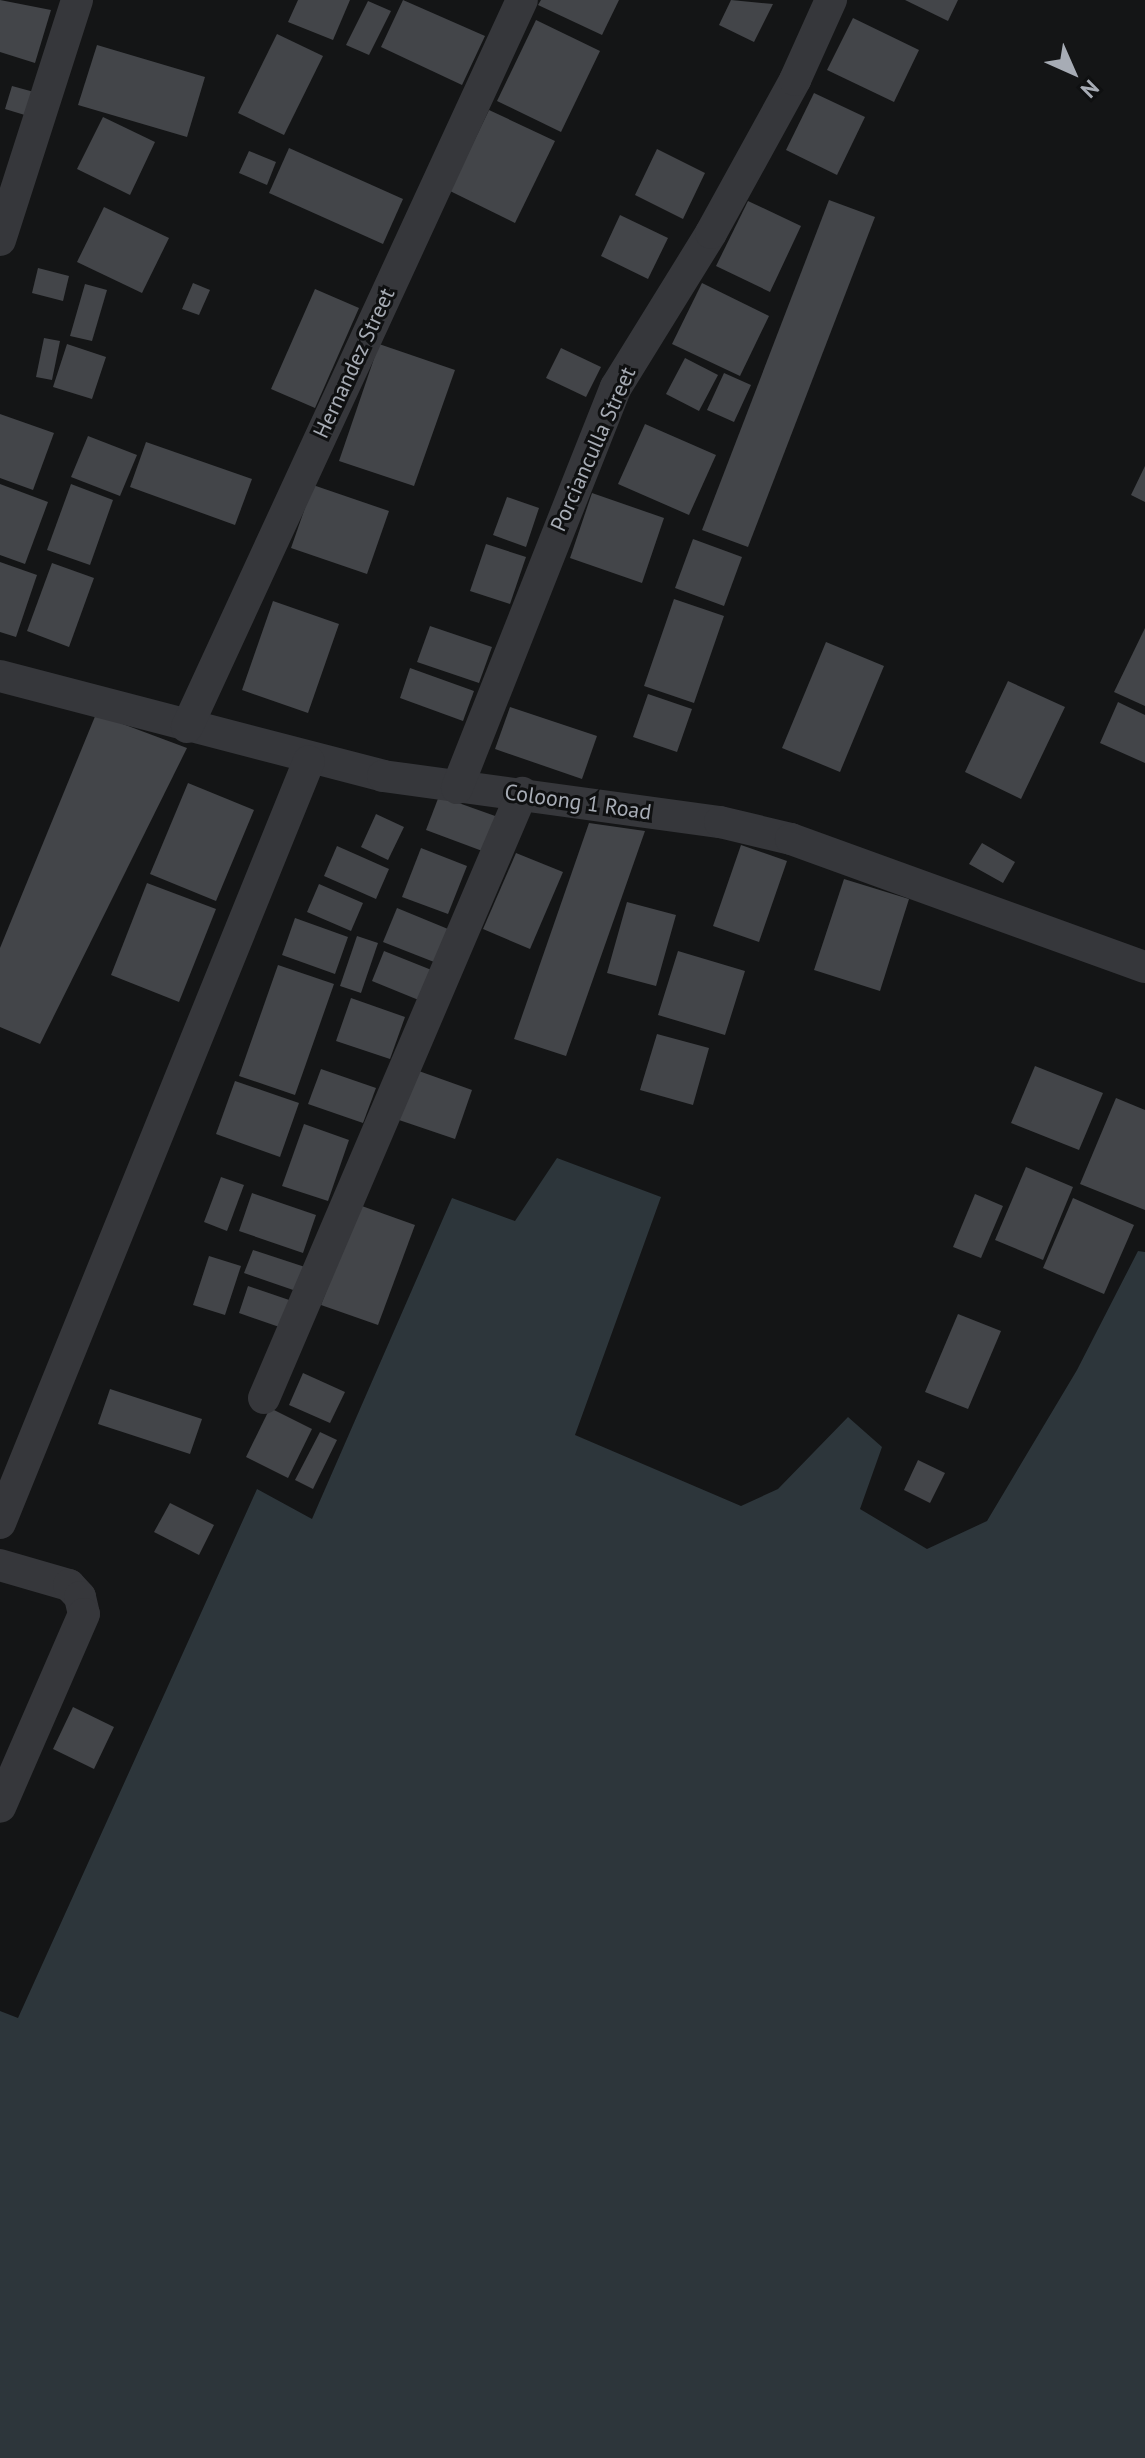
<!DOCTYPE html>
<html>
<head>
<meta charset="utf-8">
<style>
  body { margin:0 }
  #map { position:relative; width:1145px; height:2458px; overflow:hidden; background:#141516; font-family:"PT Sans",sans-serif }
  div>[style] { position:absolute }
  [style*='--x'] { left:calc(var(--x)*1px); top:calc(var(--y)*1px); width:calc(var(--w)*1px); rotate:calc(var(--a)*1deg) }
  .water>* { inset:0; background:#2d363b }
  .building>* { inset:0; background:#434549 }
  .street>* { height:32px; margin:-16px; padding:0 16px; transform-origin:16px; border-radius:16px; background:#36373b }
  span { translate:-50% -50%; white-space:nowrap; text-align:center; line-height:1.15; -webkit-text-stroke:6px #0f1011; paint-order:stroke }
  .street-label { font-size:22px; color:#a7acb5 }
  .north { position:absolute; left:1033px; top:32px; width:80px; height:80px; -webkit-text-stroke:6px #0f1011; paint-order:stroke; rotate:135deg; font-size:22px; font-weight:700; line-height:32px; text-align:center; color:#a7acb5 }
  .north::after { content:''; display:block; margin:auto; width:28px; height:36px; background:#a7acb5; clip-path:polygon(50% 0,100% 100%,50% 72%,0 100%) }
</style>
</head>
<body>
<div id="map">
  <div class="water">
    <i style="clip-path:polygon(557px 1158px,661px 1197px,575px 1435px,741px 1506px,778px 1489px,848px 1417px,882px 1447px,860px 1509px,927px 1549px,987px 1521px,1077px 1370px,1138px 1251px,1145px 1252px,1145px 2458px,0 2458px,0 2011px,18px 2018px,257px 1489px,312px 1519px,452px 1198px,515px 1221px)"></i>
  </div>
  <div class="building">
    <i style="clip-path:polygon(0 0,51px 10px,35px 63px,0 52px)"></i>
    <i style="clip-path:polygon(298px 0,350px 0,333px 40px,288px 22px)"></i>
    <i style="clip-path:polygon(403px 0,485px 36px,462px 85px,381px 47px)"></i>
    <i style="clip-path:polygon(541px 0,619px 0,602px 35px,538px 5px)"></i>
    <i style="clip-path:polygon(731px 0,773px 4px,754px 42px,719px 25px)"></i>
    <i style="clip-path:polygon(905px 0,958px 0,948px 21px)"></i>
    <i style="clip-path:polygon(368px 1px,391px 11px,369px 55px,346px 45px)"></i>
    <i style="clip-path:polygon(853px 18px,919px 50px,894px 102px,827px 70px)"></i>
    <i style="clip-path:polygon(536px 20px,600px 51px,561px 132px,497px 101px)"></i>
    <i style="clip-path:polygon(277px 34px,323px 56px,284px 135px,238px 113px)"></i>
    <i style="clip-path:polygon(97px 45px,205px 77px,187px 137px,78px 105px)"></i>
    <i style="clip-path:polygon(12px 86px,45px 95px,38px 119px,5px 109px)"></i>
    <i style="clip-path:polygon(814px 93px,865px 117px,837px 175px,786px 150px)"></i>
    <i style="clip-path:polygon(489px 110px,555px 141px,515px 223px,450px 191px)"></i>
    <i style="clip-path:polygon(103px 117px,155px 142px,130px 195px,77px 169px)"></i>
    <i style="clip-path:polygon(289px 148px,403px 199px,383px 244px,269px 193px)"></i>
    <i style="clip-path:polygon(657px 149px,705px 173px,683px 219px,635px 195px)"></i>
    <i style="clip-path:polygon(249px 151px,276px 162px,267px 185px,239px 173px)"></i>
    <i style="clip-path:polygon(829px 200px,875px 217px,748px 547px,702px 530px)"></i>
    <i style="clip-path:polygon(748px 201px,801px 226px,770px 292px,716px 266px)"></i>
    <i style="clip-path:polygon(104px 207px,169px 238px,142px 293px,77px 262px)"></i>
    <i style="clip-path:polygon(620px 215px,668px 238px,648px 279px,601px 256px)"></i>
    <i style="clip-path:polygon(38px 268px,69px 276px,63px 301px,32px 293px)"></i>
    <i style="clip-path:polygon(193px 283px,210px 290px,199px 315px,182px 309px)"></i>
    <i style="clip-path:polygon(702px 283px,769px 316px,740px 376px,672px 344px)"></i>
    <i style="clip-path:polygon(85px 284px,107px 290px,92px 341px,70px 336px)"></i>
    <i style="clip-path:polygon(315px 289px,359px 308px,315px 408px,271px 389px)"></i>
    <i style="clip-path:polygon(44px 338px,60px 341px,52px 380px,36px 377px)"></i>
    <i style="clip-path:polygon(67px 344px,106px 357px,92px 399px,53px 387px)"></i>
    <i style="clip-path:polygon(379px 344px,455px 370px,414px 486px,339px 461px)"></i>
    <i style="clip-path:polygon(561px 348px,601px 367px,586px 397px,546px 378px)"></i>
    <i style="clip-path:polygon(685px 358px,718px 375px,699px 411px,666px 394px)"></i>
    <i style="clip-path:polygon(724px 373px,751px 385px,734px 422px,707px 410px)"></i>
    <i style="clip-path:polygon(0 414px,54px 433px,33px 490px,0 478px)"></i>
    <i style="clip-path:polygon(645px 424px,716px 455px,689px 515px,618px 484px)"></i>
    <i style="clip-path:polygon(88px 436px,137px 455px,120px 496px,71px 477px)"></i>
    <i style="clip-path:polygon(146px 442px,252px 479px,235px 525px,130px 487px)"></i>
    <i style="clip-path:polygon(1145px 466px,1145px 502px,1131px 495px)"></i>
    <i style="clip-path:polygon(0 484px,48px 502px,25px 564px,0 555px)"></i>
    <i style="clip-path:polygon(71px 484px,113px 500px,90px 565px,47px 550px)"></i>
    <i style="clip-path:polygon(313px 485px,389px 511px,367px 574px,291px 548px)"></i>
    <i style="clip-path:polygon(592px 493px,664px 518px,642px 583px,570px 558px)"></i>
    <i style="clip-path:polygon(507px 497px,539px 508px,526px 547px,493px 535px)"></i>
    <i style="clip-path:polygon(693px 539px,742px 557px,724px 606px,675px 588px)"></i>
    <i style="clip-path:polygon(486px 544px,526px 557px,510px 604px,470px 591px)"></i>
    <i style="clip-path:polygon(0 562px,37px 575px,16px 637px,0 632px)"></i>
    <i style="clip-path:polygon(52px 563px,94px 578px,69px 647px,27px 631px)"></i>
    <i style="clip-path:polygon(674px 599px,724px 616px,694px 703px,644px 686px)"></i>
    <i style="clip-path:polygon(273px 601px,339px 624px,308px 713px,242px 690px)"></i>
    <i style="clip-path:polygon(430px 626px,492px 647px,479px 683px,417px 662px)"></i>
    <i style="clip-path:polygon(1145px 628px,1145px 706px,1114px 692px)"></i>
    <i style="clip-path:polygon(826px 642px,884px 666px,840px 772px,782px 748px)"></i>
    <i style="clip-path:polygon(410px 668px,474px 691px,463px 721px,400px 698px)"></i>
    <i style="clip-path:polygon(1008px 681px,1065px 707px,1021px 799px,965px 772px)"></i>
    <i style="clip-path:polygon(648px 694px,692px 709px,677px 752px,633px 737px)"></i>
    <i style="clip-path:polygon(1118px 702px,1145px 715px,1145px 763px,1100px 743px)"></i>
    <i style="clip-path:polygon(510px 707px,597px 736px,582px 779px,495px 749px)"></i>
    <i style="clip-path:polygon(96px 714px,187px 748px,40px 1044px,0 1027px,0 948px)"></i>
    <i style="clip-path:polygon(188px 783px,254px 810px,216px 901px,150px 874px)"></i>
    <i style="clip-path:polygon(439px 796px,498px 817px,485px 852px,426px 830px)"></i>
    <i style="clip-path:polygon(376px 814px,404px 827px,388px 860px,361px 847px)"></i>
    <i style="clip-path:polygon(589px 823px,645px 831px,566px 1056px,514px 1039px)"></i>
    <i style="clip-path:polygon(982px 843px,1015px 862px,1003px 883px,969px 864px)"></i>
    <i style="clip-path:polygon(741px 845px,787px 861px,759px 942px,713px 926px)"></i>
    <i style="clip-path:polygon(337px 846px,389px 869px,376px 899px,324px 876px)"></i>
    <i style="clip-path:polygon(421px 848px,467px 866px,448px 914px,402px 897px)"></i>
    <i style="clip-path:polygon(516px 853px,563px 872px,530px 949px,483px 929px)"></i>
    <i style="clip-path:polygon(844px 879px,909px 899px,880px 991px,814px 970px)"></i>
    <i style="clip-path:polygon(147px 883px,216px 909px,179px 1002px,111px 975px)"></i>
    <i style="clip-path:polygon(319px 884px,363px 903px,351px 931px,307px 912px)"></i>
    <i style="clip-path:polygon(627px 902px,676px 915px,656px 986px,607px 973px)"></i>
    <i style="clip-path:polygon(397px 908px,448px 929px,434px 962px,383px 942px)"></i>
    <i style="clip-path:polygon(295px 918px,348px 937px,335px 974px,282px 955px)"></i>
    <i style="clip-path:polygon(357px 936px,378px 943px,361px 993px,340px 986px)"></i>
    <i style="clip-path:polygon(384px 951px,434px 971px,421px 1001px,372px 981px)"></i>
    <i style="clip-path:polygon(678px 951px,745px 971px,725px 1035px,658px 1015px)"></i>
    <i style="clip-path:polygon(278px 965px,334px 984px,295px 1095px,239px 1076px)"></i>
    <i style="clip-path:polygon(351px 998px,405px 1017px,390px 1059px,336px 1041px)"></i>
    <i style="clip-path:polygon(657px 1034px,709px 1048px,693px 1105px,640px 1090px)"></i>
    <i style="clip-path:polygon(1035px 1066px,1103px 1093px,1079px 1150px,1011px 1123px)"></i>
    <i style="clip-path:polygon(321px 1069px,376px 1088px,363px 1123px,308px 1104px)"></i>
    <i style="clip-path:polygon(416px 1070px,472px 1090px,455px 1139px,399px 1120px)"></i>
    <i style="clip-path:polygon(235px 1081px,299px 1103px,280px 1157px,216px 1134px)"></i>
    <i style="clip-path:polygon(1116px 1098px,1145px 1110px,1145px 1210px,1080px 1184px)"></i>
    <i style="clip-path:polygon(304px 1124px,349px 1140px,328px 1201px,282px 1186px)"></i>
    <i style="clip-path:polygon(1026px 1167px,1073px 1187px,1043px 1260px,995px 1240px)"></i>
    <i style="clip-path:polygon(221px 1177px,244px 1185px,227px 1231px,204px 1222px)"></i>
    <i style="clip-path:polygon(252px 1193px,316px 1215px,303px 1253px,239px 1231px)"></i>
    <i style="clip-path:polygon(975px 1194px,1003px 1206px,981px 1258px,953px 1247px)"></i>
    <i style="clip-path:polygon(1073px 1198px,1134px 1225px,1104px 1294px,1043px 1268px)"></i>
    <i style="clip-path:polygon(359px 1205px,415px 1225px,378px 1325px,321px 1305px)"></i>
    <i style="clip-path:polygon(253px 1250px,308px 1268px,299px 1292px,244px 1273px)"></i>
    <i style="clip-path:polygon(209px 1256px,241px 1266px,225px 1315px,193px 1305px)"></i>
    <i style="clip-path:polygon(248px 1286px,298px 1303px,288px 1330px,239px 1313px)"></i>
    <i style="clip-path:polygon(958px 1314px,1001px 1331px,968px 1409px,925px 1392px)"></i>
    <i style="clip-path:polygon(303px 1373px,345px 1392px,330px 1423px,289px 1405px)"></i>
    <i style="clip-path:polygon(110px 1389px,202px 1419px,190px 1454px,98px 1424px)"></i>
    <i style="clip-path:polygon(270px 1408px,312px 1429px,288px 1478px,246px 1457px)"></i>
    <i style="clip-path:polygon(320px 1432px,337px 1440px,313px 1489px,295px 1480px)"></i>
    <i style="clip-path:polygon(918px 1460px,945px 1473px,930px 1503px,904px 1490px)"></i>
    <i style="clip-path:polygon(170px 1503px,214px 1525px,199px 1555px,154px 1532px)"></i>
    <i style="clip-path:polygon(73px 1707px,114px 1727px,94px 1769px,53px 1749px)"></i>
  </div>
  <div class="street">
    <i style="--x:0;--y:240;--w:252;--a:-72.2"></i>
    <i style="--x:0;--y:676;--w:396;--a:14.6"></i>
    <i style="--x:383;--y:776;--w:340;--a:7.8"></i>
    <i style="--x:720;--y:822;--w:73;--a:13.5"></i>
    <i style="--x:791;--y:839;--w:376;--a:19.9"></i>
    <i style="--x:187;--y:727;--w:800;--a:-65.26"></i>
    <i style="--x:457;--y:788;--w:431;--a:-68.4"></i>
    <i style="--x:616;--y:387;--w:181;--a:-58.3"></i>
    <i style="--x:711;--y:233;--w:175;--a:-61.2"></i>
    <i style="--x:795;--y:80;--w:88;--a:-65.8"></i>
    <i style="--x:264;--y:1398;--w:658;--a:-66.9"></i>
    <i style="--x:0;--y:1523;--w:822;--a:-67.93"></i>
    <i style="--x:0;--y:1565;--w:72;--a:16.2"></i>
    <i style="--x:69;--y:1585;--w:16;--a:47"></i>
    <i style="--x:80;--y:1597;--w:17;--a:77"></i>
    <i style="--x:84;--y:1614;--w:210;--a:113.5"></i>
  </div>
  <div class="street-label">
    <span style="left:354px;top:363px;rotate:-65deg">Hernandez Street</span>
    <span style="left:593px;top:449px;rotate:-66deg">Porcianculla Street</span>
    <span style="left:578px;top:802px;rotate:8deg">Coloong 1 Road</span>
  </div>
  <div class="north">N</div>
</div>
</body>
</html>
